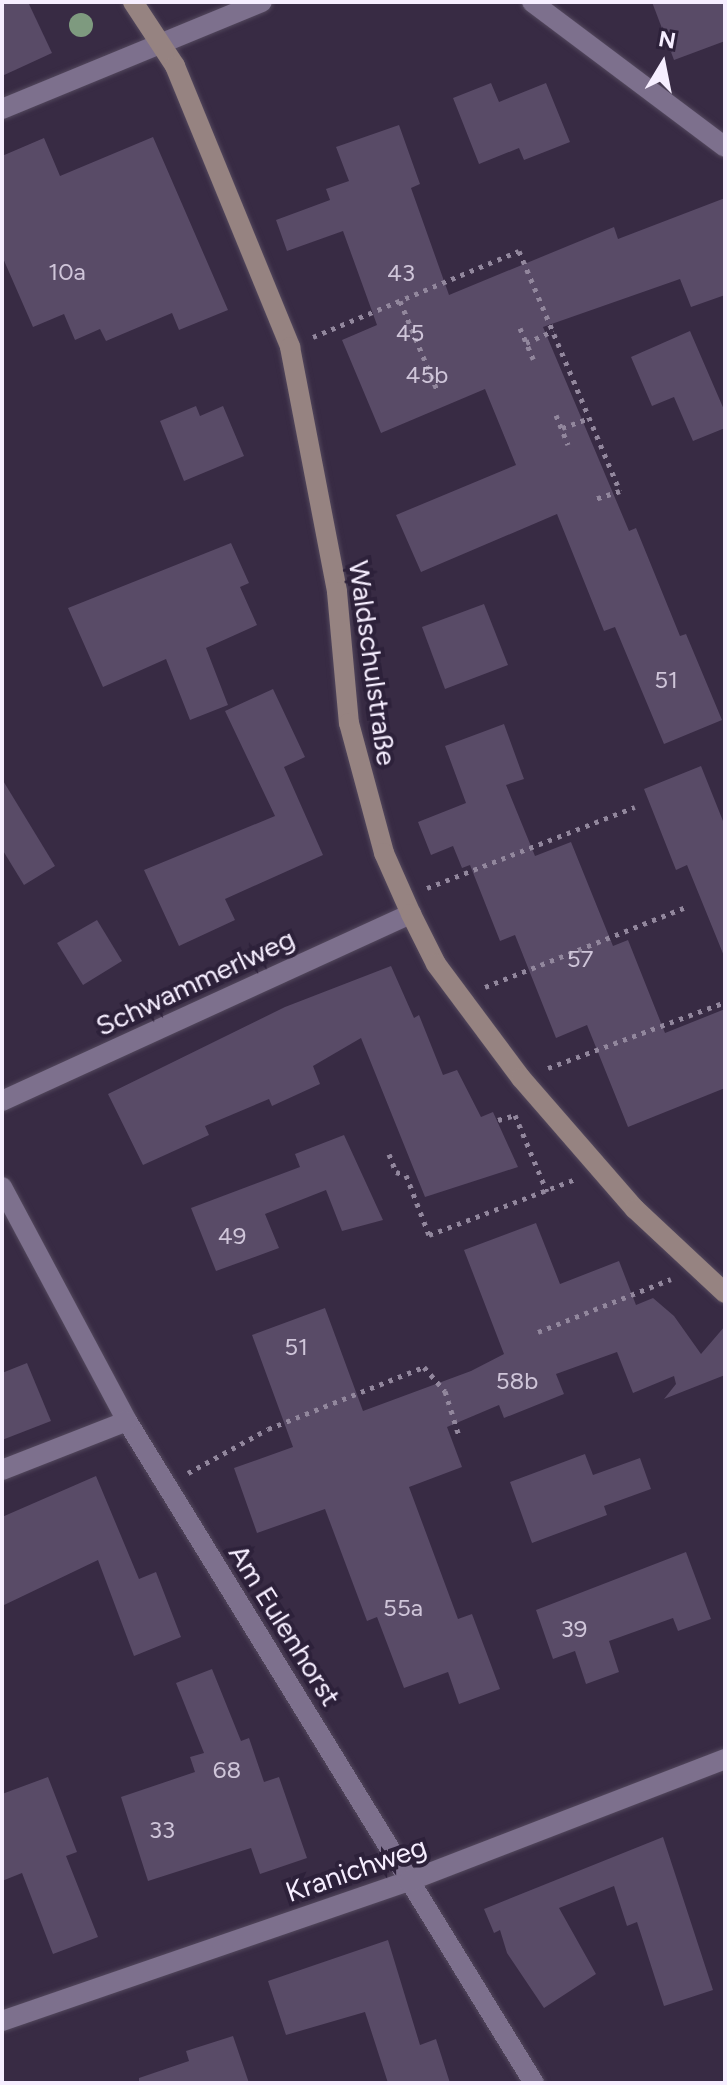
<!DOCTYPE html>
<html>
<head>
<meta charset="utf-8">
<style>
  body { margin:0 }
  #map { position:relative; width:727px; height:2085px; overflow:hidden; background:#382b44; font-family:Figtree,sans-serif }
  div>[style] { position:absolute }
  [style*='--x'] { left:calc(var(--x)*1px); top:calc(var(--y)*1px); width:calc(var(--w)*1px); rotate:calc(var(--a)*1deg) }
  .building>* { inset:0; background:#594b67 }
  .path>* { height:5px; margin-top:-2.5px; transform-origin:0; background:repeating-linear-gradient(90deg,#92879d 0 4px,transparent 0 10px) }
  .roads { filter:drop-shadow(0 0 2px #53485d) drop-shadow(0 0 2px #53485d) }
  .street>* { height:20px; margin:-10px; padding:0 10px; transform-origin:10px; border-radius:10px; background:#7d708d }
  .secondary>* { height:20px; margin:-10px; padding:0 10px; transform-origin:10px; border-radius:10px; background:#968381 }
  .trees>* { width:24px; height:24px; margin:-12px; border-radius:50%; background:#7e9a7f }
  span { translate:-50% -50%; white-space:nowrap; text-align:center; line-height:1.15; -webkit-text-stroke:8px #2d213a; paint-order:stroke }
  .number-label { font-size:24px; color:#cfc5d9 }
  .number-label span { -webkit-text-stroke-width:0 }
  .street-label { font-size:28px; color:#f6eeff }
  .frame { position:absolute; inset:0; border:4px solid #f6eeff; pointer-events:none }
  .north { position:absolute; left:623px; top:24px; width:80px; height:80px; -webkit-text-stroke:6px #2d213a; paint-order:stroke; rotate:10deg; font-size:22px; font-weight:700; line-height:32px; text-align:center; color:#f6eeff }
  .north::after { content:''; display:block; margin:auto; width:28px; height:36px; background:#f6eeff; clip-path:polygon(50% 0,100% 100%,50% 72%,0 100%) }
</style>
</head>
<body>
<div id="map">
  <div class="building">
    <i style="clip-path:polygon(2px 2px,28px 2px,52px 53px,2px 76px)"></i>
    <i style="clip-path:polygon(652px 2px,725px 2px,725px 41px,674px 60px)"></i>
    <i style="clip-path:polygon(491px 83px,499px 102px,546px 83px,570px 142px,524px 160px,519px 148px,479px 164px,453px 98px)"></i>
    <i style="clip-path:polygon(399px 125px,420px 184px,411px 188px,449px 295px,614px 227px,618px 239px,725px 198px,725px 295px,691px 307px,680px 279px,543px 327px,629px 531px,636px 528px,680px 636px,686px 634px,722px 720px,664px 744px,615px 627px,604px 631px,557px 514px,421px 572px,396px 515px,516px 465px,485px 389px,381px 433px,342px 340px,377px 325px,343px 231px,287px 251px,276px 220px,330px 200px,326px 189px,349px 181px,336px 147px)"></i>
    <i style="clip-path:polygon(153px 137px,228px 310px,179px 330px,172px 313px,106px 341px,100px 329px,75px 340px,64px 314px,33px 327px,2px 256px,2px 156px,44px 138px,60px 176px)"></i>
    <i style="clip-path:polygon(690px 331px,725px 412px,725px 428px,693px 441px,674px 397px,652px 406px,631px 357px)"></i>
    <i style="clip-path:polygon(196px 406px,200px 416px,223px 406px,244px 456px,184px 481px,160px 421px)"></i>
    <i style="clip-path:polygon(231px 543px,249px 583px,240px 587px,257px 625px,206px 648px,228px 705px,190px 720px,166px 659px,103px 687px,68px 608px)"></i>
    <i style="clip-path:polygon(484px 604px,508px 665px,445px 689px,422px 627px)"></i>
    <i style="clip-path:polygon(273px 689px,305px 757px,284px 767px,323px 855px,225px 899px,235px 920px,179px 946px,144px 870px,275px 816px,225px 711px)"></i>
    <i style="clip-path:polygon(504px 724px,524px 779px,506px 785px,535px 856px,571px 842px,613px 946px,628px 940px,665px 1033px,725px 1009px,725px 1088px,628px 1127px,587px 1025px,556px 1038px,515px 935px,500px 941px,470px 865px,462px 868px,453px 846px,431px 855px,418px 822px,466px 803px,445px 746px)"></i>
    <i style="clip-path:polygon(701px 766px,725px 826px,724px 956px,687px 865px,676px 870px,644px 789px)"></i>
    <i style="clip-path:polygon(2px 779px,55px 866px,24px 885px,2px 849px)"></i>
    <i style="clip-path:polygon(97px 920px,122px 961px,83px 985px,57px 943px)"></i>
    <i style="clip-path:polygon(391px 966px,414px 1018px,419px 1015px,443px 1075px,457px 1070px,481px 1117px,493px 1112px,518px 1167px,425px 1197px,361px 1038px,313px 1066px,320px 1084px,272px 1106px,269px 1099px,205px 1126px,209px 1135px,143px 1165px,108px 1094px,285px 1007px)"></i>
    <i style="clip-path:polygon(344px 1135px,383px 1220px,342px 1231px,326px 1190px,265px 1214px,279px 1248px,216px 1271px,191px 1208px,300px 1167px,295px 1154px)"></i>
    <i style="clip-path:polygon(536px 1223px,560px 1284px,619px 1261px,636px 1305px,653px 1298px,674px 1316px,701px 1354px,725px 1326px,725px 1375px,664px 1399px,676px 1384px,674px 1376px,633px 1393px,617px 1352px,556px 1374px,564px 1394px,504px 1418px,499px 1405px,447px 1427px,462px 1467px,409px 1487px,458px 1619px,472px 1614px,500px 1689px,459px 1704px,448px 1672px,404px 1688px,377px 1617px,367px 1621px,325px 1509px,257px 1533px,234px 1468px,293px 1447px,252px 1335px,325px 1308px,363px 1411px,471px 1371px,504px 1354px,464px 1250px)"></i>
    <i style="clip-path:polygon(27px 1363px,51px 1421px,2px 1440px,2px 1373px)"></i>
    <i style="clip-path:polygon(585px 1454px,593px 1475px,640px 1458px,651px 1489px,604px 1506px,607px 1515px,532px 1543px,510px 1482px)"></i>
    <i style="clip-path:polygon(96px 1476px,139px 1579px,156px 1572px,181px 1637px,134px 1656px,98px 1560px,2px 1606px,2px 1517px)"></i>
    <i style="clip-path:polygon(686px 1552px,711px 1619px,678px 1631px,673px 1618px,609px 1641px,619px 1672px,586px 1684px,575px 1651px,553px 1659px,536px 1610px)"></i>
    <i style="clip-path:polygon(212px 1669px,241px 1741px,249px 1738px,264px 1782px,279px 1777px,307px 1858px,260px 1874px,251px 1848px,148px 1881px,121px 1797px,195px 1772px,190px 1757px,204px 1753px,176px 1683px)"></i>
    <i style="clip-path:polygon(48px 1777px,77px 1852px,66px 1856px,98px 1937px,53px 1954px,22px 1873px,2px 1881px,2px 1794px)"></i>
    <i style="clip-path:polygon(663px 1837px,713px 1990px,664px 2006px,637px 1922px,627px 1926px,614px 1886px,559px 1908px,596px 1974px,544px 2008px,507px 1953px,500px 1930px,494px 1933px,484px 1909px)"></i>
    <i style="clip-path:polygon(388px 1940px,420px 2045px,436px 2039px,450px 2083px,388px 2083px,365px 2012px,286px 2035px,268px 1981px)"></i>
    <i style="clip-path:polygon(233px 2036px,249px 2083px,139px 2083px,139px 2078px,189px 2061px,186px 2051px)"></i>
  </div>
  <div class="path">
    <i style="--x:400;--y:301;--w:96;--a:67.4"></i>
    <i style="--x:520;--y:328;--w:34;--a:67"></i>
    <i style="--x:313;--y:337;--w:223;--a:-22.7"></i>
    <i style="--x:519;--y:251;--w:260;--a:67.2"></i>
    <i style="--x:620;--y:491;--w:29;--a:162"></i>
    <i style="--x:526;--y:343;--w:30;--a:-24"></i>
    <i style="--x:556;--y:415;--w:32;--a:68"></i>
    <i style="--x:562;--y:428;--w:29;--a:-20"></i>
    <i style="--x:427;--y:888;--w:223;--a:-21.3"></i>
    <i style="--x:485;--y:987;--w:214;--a:-21.7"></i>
    <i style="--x:548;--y:1068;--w:189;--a:-20.4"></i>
    <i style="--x:498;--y:1120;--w:18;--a:-16"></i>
    <i style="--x:515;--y:1115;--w:83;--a:67.4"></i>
    <i style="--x:389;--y:1154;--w:19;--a:69"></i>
    <i style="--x:396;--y:1172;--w:10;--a:17"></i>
    <i style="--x:406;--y:1175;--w:64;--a:69"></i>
    <i style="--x:429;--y:1235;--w:157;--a:-20.9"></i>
    <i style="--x:538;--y:1332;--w:143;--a:-21.7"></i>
    <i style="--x:188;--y:1473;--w:91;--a:-28.8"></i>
    <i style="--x:268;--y:1429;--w:168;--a:-21.7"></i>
    <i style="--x:424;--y:1367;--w:32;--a:49"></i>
    <i style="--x:445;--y:1391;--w:47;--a:72.7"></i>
  </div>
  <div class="roads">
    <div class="street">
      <i style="--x:532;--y:2;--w:241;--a:36.9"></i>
      <i style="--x:2;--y:109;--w:281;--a:-22.4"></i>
      <i style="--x:2;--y:1101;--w:450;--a:-24.6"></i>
      <i style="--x:2;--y:1187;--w:265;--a:61.9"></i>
      <i style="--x:127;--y:1421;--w:777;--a:58.42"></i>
      <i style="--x:2;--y:1470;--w:134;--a:-21.4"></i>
      <i style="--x:2;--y:2021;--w:430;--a:-19"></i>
      <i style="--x:409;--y:1881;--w:339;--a:-21.1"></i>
    </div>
    <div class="secondary">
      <i style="--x:133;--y:2;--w:77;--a:56.7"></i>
      <i style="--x:175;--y:66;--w:304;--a:67.7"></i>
      <i style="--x:290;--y:347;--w:249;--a:79.1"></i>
      <i style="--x:337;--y:592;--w:132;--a:84.8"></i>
      <i style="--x:349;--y:723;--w:135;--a:74.9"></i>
      <i style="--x:384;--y:853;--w:67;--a:66.1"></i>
      <i style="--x:411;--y:914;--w:56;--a:63.4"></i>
      <i style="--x:436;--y:964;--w:142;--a:53.3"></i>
      <i style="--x:521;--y:1078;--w:174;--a:49"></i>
      <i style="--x:635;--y:1209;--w:123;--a:43"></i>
    </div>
  </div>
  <div class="trees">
    <i style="left:81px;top:25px"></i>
  </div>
  <div class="number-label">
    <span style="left:67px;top:272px">10a</span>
    <span style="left:401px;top:273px">43</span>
    <span style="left:410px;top:333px">45</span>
    <span style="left:427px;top:375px">45b</span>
    <span style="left:666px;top:680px">51</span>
    <span style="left:580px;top:959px">57</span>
    <span style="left:232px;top:1236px">49</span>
    <span style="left:296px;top:1347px">51</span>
    <span style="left:517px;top:1381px">58b</span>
    <span style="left:403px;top:1608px">55a</span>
    <span style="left:574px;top:1629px">39</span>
    <span style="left:227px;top:1770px">68</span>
    <span style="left:162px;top:1830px">33</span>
  </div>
  <div class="street-label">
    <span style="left:373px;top:663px;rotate:82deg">Waldschulstraße</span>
    <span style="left:195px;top:982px;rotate:-25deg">Schwammerlweg</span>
    <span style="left:285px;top:1625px;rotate:58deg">Am Eulenhorst</span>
    <span style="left:356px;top:1869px;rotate:-19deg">Kranichweg</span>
  </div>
  <div class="frame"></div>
  <div class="north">N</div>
</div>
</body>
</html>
